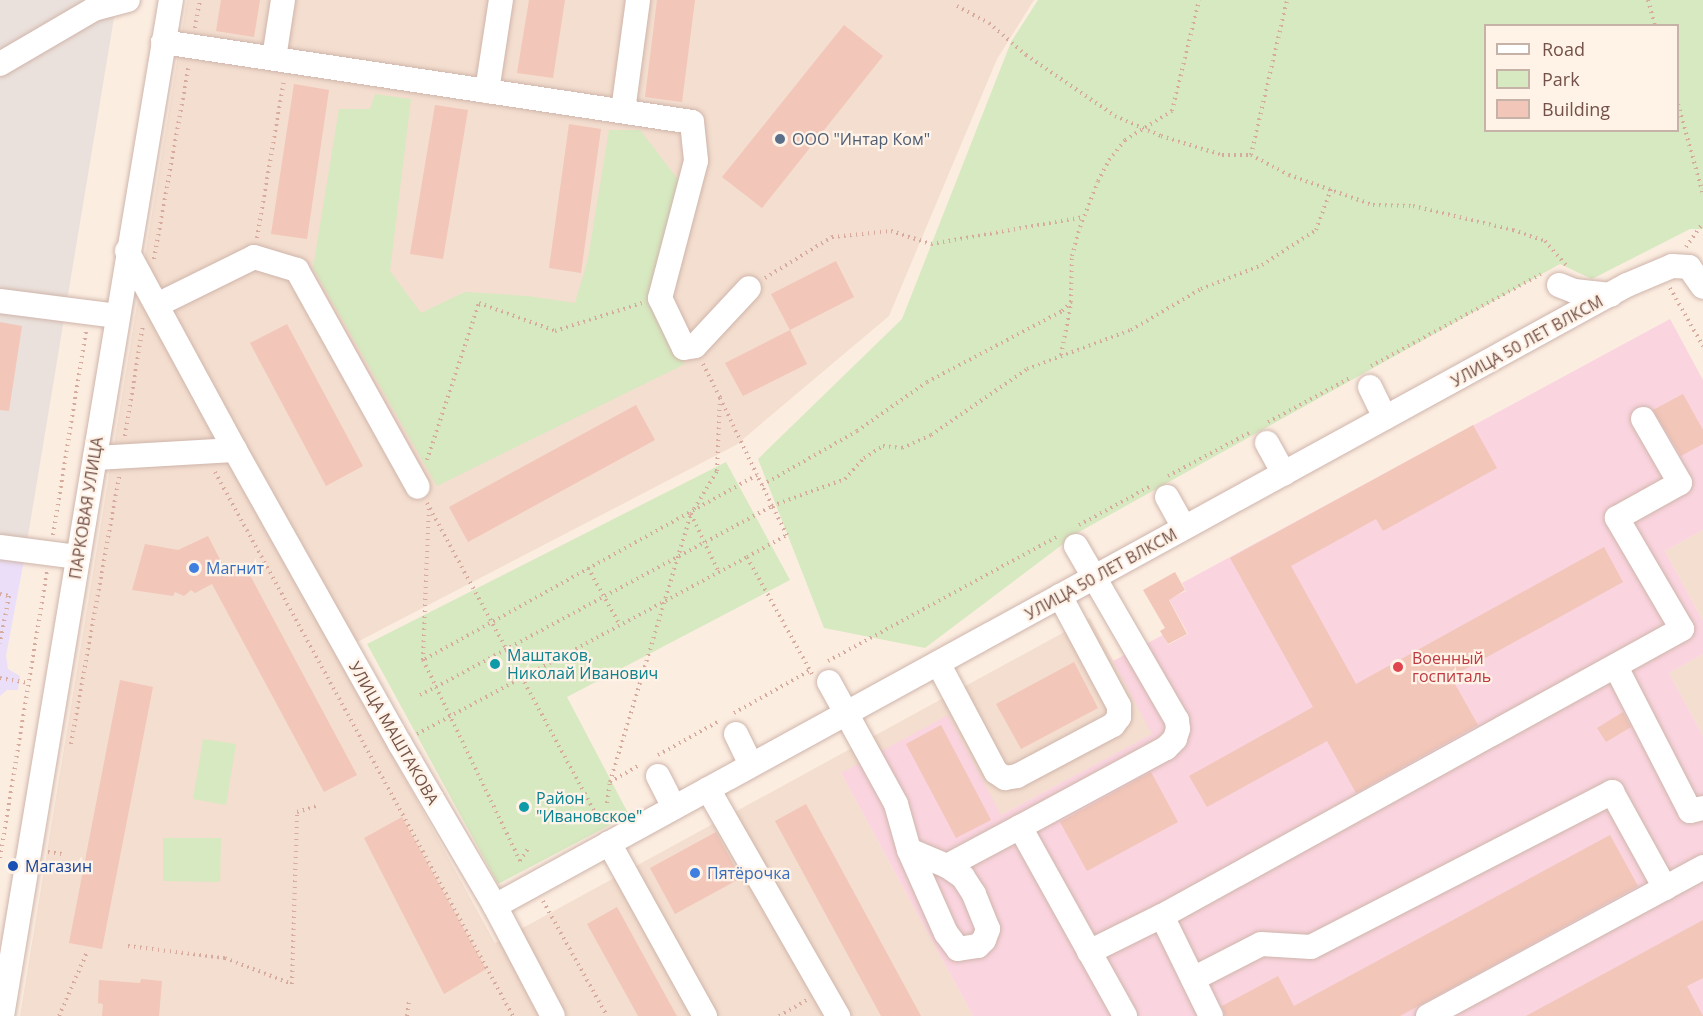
<!DOCTYPE html>
<html>
<head>
<meta charset="utf-8">
<style>
  body { margin:0 }
  #map { position:relative; width:1703px; height:1016px; overflow:hidden; background:#fcede1; font-family:"Open Sans",sans-serif }
  div>[style] { position:absolute }
  [style*='--x'] { left:calc(var(--x)*1px); top:calc(var(--y)*1px); width:calc(var(--w)*1px); rotate:calc(var(--a)*1deg) }
  .residential>* { inset:0; background:#f4decf }
  .industrial>* { inset:0; background:#ebe1dc }
  .education>* { inset:0; background:#ebdef8 }
  .medical>* { inset:0; background:#fad4df }
  .green>* { inset:0; background:#d7e9c0 }
  .building>* { inset:0; background:#f2c6b9 }
  .path>* { height:4px; margin-top:-2px; transform-origin:0; background:repeating-linear-gradient(90deg,#d6aa9c 0 1.5px,transparent 0 6px) }
  .roads { filter:drop-shadow(0 0 2px #cfb5ab) drop-shadow(0 0 2px #cfb5ab) }
  .minor>* { height:24px; margin:-12px; padding:0 12px; transform-origin:12px; border-radius:12px; background:#fff }
  .dots>* { width:16px; height:16px; translate:-50% -50%; box-sizing:border-box; border:3px solid #fff2e7; border-radius:50% }
  span { translate:-50% -50%; white-space:nowrap; text-align:center; line-height:1.15; -webkit-text-stroke:4.5px #fff2e7; paint-order:stroke }
  .service-label { font-size:16px; color:#4e5e75 }
  .left { translate:0 -50%; text-align:left }
  .street-label { font-size:16px; color:#735148 }
  .shop-label { font-size:16px; color:#366cbe }
  .culture-label { font-size:16px; color:#0d838f }
  .health-label { font-size:16px; color:#be3a42 }
  .transit-label { font-size:16px; color:#164399 }
  .legend { position:absolute; left:1484px; top:24px; width:195px; height:108px; box-sizing:border-box; background:#fff2e7; border:2px solid #c7b2a7; margin:0; padding:8px 10px; list-style:none; font-size:18px; color:#735148 }
  .legend li { display:flex; align-items:center; gap:12px; height:30px }
  .legend b { width:30px; border:2px solid #c7b2a7 }
</style>
</head>
<body>
<div id="map">
  <div class="residential">
    <i style="clip-path:polygon(187px 0,1034px 0,997px 59px,889px 316px,736px 445px,336px 653px,495px 943px,1090px 618px,1153px 734px,1001px 815px,841px 773px,973px 1016px,20px 1016px)"></i>
    <i style="clip-path:polygon(1703px 530px,1703px 621px,1665px 551px)"></i>
    <i style="clip-path:polygon(1703px 654px,1703px 736px,1669px 673px)"></i>
  </div>
  <div class="industrial">
    <i style="clip-path:polygon(0 0,117px 0,24px 560px,0 557px)"></i>
  </div>
  <div class="education">
    <i style="clip-path:polygon(0 557px,24px 560px,6px 656px,8px 669px,20px 676px,18px 690px,7px 690px,0 696px)"></i>
  </div>
  <div class="medical">
    <i style="clip-path:polygon(1670px 319px,1703px 380px,1703px 530px,1665px 551px,1703px 621px,1703px 654px,1669px 673px,1703px 736px,1703px 1016px,973px 1016px,841px 773px,948px 715px,1001px 815px,1152px 734px,1113px 661px,1163px 635px,1168px 645px,1188px 634px,1169px 599px,1186px 591px,1182px 583px)"></i>
  </div>
  <div class="green">
    <i style="clip-path:polygon(evenodd,1038px 0,1703px 0,1703px 229px,1690px 229px,1592px 279px,1560px 264px,1079px 532px,925px 648px,824px 628px,758px 459px,902px 319px,1011px 42px,1038px 0,1486px 26px,1678px 26px,1678px 130px,1486px 130px,1486px 26px)"></i>
    <i style="clip-path:polygon(375px 94px,411px 99px,390px 271px,421px 313px,465px 292px,528px 296px,575px 303px,588px 259px,609px 130px,640px 130px,683px 186px,650px 294px,685px 364px,437px 486px,313px 268px,339px 109px,370px 109px)"></i>
    <i style="clip-path:polygon(726px 462px,790px 580px,567px 697px,629px 815px,498px 884px,367px 644px)"></i>
    <i style="clip-path:polygon(203px 739px,236px 744px,226px 805px,193px 799px)"></i>
    <i style="clip-path:polygon(163px 838px,221px 838px,220px 882px,163px 881px)"></i>
  </div>
  <div class="building">
    <i style="clip-path:polygon(221px 0,260px 0,254px 37px,216px 31px)"></i>
    <i style="clip-path:polygon(529px 0,565px 0,553px 78px,517px 73px)"></i>
    <i style="clip-path:polygon(657px 0,695px 0,682px 102px,645px 97px)"></i>
    <i style="clip-path:polygon(844px 25px,883px 56px,762px 208px,722px 177px)"></i>
    <i style="clip-path:polygon(294px 84px,329px 90px,307px 239px,271px 234px)"></i>
    <i style="clip-path:polygon(435px 105px,468px 110px,443px 259px,410px 254px)"></i>
    <i style="clip-path:polygon(569px 124px,601px 129px,581px 273px,549px 268px)"></i>
    <i style="clip-path:polygon(836px 261px,854px 297px,790px 330px,771px 294px)"></i>
    <i style="clip-path:polygon(0 322px,22px 326px,9px 411px,0 410px)"></i>
    <i style="clip-path:polygon(287px 324px,363px 466px,326px 486px,250px 343px)"></i>
    <i style="clip-path:polygon(790px 330px,807px 364px,743px 396px,725px 363px)"></i>
    <i style="clip-path:polygon(1683px 394px,1703px 430px,1703px 444px,1681px 456px,1653px 410px)"></i>
    <i style="clip-path:polygon(636px 405px,655px 440px,468px 542px,449px 507px)"></i>
    <i style="clip-path:polygon(1473px 425px,1497px 468px,1383px 531px,1376px 519px,1291px 566px,1356px 684px,1604px 547px,1623px 582px,1451px 677px,1478px 725px,1356px 793px,1327px 741px,1207px 807px,1189px 776px,1313px 707px,1230px 558px)"></i>
    <i style="clip-path:polygon(208px 536px,228px 575px,245px 566px,357px 775px,324px 792px,212px 584px,195px 593px,191px 590px,184px 596px,175px 592px,173px 596px,132px 590px,145px 544px,178px 550px)"></i>
    <i style="clip-path:polygon(1175px 572px,1185px 590px,1169px 600px,1187px 634px,1168px 644px,1160px 631px,1165px 628px,1143px 590px)"></i>
    <i style="clip-path:polygon(1074px 662px,1098px 708px,1021px 749px,996px 704px)"></i>
    <i style="clip-path:polygon(120px 680px,153px 687px,102px 949px,69px 943px)"></i>
    <i style="clip-path:polygon(1623px 712px,1631px 727px,1606px 742px,1597px 728px)"></i>
    <i style="clip-path:polygon(941px 725px,991px 820px,956px 838px,906px 744px)"></i>
    <i style="clip-path:polygon(1151px 772px,1178px 822px,1087px 871px,1060px 822px)"></i>
    <i style="clip-path:polygon(806px 804px,921px 1016px,881px 1016px,800px 867px,775px 821px)"></i>
    <i style="clip-path:polygon(402px 817px,486px 969px,444px 994px,364px 838px)"></i>
    <i style="clip-path:polygon(716px 832px,741px 878px,675px 914px,650px 868px)"></i>
    <i style="clip-path:polygon(1610px 835px,1638px 886px,1400px 1016px,1225px 1016px,1222px 1006px,1278px 976px,1294px 1006px)"></i>
    <i style="clip-path:polygon(617px 907px,668px 1000px,677px 1016px,638px 1016px,587px 924px)"></i>
    <i style="clip-path:polygon(1703px 920px,1703px 978px,1687px 986px,1703px 1016px,1526px 1016px)"></i>
    <i style="clip-path:polygon(141px 979px,162px 981px,159px 1016px,102px 1016px,103px 1004px,98px 1003px,99px 980px,140px 983px)"></i>
  </div>
  <div class="path">
    <i style="--x:1648;--y:0;--w:27;--a:75"></i>
    <i style="--x:957;--y:6;--w:36;--a:28"></i>
    <i style="--x:989;--y:23;--w:49;--a:40.9"></i>
    <i style="--x:1026;--y:55;--w:108;--a:34.4"></i>
    <i style="--x:1115;--y:116;--w:50;--a:23.5"></i>
    <i style="--x:1161;--y:136;--w:64;--a:17.3"></i>
    <i style="--x:1222;--y:155;--w:29;--a:0"></i>
    <i style="--x:1251;--y:155;--w:43;--a:27.8"></i>
    <i style="--x:1289;--y:175;--w:89;--a:19.7"></i>
    <i style="--x:1373;--y:205;--w:40;--a:1.4"></i>
    <i style="--x:1413;--y:206;--w:103;--a:13.5"></i>
    <i style="--x:1513;--y:230;--w:34;--a:19"></i>
    <i style="--x:1545;--y:241;--w:32;--a:49"></i>
    <i style="--x:195;--y:28;--w:28;--a:-80"></i>
    <i style="--x:1678;--y:104;--w:93;--a:74.5"></i>
    <i style="--x:1251;--y:155;--w:159;--a:-76.9"></i>
    <i style="--x:257;--y:238;--w:160;--a:-80.3"></i>
    <i style="--x:1686;--y:247;--w:29;--a:-55"></i>
    <i style="--x:154;--y:259;--w:197;--a:-79.8"></i>
    <i style="--x:765;--y:278;--w:79;--a:-31.5"></i>
    <i style="--x:832;--y:237;--w:59;--a:-5.8"></i>
    <i style="--x:891;--y:231;--w:42;--a:18"></i>
    <i style="--x:931;--y:244;--w:155;--a:-10"></i>
    <i style="--x:1670;--y:288;--w:67;--a:60.4"></i>
    <i style="--x:1061;--y:355;--w:52;--a:-78.9"></i>
    <i style="--x:703;--y:364;--w:38;--a:63"></i>
    <i style="--x:1371;--y:366;--w:193;--a:-28.4"></i>
    <i style="--x:1268;--y:422;--w:95;--a:-28.2"></i>
    <i style="--x:125;--y:436;--w:112;--a:-80.8"></i>
    <i style="--x:427;--y:460;--w:165;--a:-71.7"></i>
    <i style="--x:479;--y:303;--w:81;--a:20.2"></i>
    <i style="--x:555;--y:331;--w:91;--a:-17.8"></i>
    <i style="--x:215;--y:472;--w:620;--a:61.29"></i>
    <i style="--x:1168;--y:476;--w:92;--a:-28"></i>
    <i style="--x:762;--y:485;--w:109;--a:-29.6"></i>
    <i style="--x:857;--y:431;--w:85;--a:-35"></i>
    <i style="--x:927;--y:382;--w:153;--a:-27.7"></i>
    <i style="--x:1062;--y:311;--w:13;--a:-45"></i>
    <i style="--x:1071;--y:302;--w:46;--a:-88.8"></i>
    <i style="--x:1072;--y:256;--w:30;--a:-75"></i>
    <i style="--x:1080;--y:227;--w:49;--a:-68.6"></i>
    <i style="--x:1098;--y:181;--w:24;--a:-62"></i>
    <i style="--x:1109;--y:160;--w:26;--a:-51"></i>
    <i style="--x:1125;--y:140;--w:55;--a:-31.7"></i>
    <i style="--x:1172;--y:111;--w:114;--a:-76.3"></i>
    <i style="--x:427;--y:503;--w:350;--a:61.5"></i>
    <i style="--x:691;--y:514;--w:65;--a:64.6"></i>
    <i style="--x:1079;--y:525;--w:80;--a:-28.5"></i>
    <i style="--x:53;--y:535;--w:206;--a:-80.8"></i>
    <i style="--x:588;--y:568;--w:65;--a:60.7"></i>
    <i style="--x:0;--y:594;--w:9;--a:13"></i>
    <i style="--x:9;--y:596;--w:48;--a:100.8"></i>
    <i style="--x:423;--y:660;--w:153;--a:-87.8"></i>
    <i style="--x:828;--y:661;--w:260;--a:-28.5"></i>
    <i style="--x:812;--y:674;--w:134;--a:-119.1"></i>
    <i style="--x:747;--y:557;--w:46;--a:-28.8"></i>
    <i style="--x:787;--y:535;--w:33;--a:-117"></i>
    <i style="--x:772;--y:506;--w:23;--a:-115"></i>
    <i style="--x:762;--y:485;--w:11;--a:-117"></i>
    <i style="--x:757;--y:475;--w:382;--a:151"></i>
    <i style="--x:423;--y:660;--w:30;--a:64"></i>
    <i style="--x:436;--y:687;--w:382;--a:-28.3"></i>
    <i style="--x:772;--y:506;--w:78;--a:-20.3"></i>
    <i style="--x:845;--y:479;--w:28;--a:-48"></i>
    <i style="--x:864;--y:458;--w:22;--a:-32"></i>
    <i style="--x:883;--y:446;--w:19;--a:6"></i>
    <i style="--x:902;--y:448;--w:32;--a:-24"></i>
    <i style="--x:931;--y:435;--w:116;--a:-34.5"></i>
    <i style="--x:1027;--y:369;--w:111;--a:-20.6"></i>
    <i style="--x:1131;--y:330;--w:81;--a:-30.4"></i>
    <i style="--x:1201;--y:289;--w:66;--a:-21.5"></i>
    <i style="--x:1262;--y:265;--w:64;--a:-32.9"></i>
    <i style="--x:1316;--y:230;--w:44;--a:-69.9"></i>
    <i style="--x:0;--y:678;--w:28;--a:10"></i>
    <i style="--x:420;--y:695;--w:18;--a:-27"></i>
    <i style="--x:436;--y:687;--w:193;--a:64.2"></i>
    <i style="--x:520;--y:861;--w:17;--a:-57"></i>
    <i style="--x:734;--y:713;--w:88;--a:-29.2"></i>
    <i style="--x:417;--y:734;--w:374;--a:-28.2"></i>
    <i style="--x:71;--y:744;--w:272;--a:-79.8"></i>
    <i style="--x:658;--y:755;--w:70;--a:-29.1"></i>
    <i style="--x:610;--y:782;--w:34;--a:-30"></i>
    <i style="--x:607;--y:803;--w:21;--a:-82"></i>
    <i style="--x:610;--y:782;--w:280;--a:-73.2"></i>
    <i style="--x:691;--y:514;--w:50;--a:-58.8"></i>
    <i style="--x:717;--y:471;--w:73;--a:-87.6"></i>
    <i style="--x:720;--y:398;--w:85;--a:64.3"></i>
    <i style="--x:48;--y:852;--w:14;--a:8"></i>
    <i style="--x:0;--y:858;--w:290;--a:-80.7"></i>
    <i style="--x:543;--y:901;--w:132;--a:60.9"></i>
    <i style="--x:128;--y:946;--w:98;--a:7.1"></i>
    <i style="--x:225;--y:958;--w:72;--a:21.2"></i>
    <i style="--x:292;--y:984;--w:172;--a:-88.3"></i>
    <i style="--x:297;--y:812;--w:21;--a:-17"></i>
    <i style="--x:59;--y:1016;--w:72;--a:-66.3"></i>
    <i style="--x:407;--y:1016;--w:14;--a:-82"></i>
    <i style="--x:779;--y:1016;--w:32;--a:-30"></i>
  </div>
  <div class="roads">
    <div class="minor">
      <i style="--x:163;--y:42;--w:535;--a:8.6"></i>
      <i style="--x:692;--y:122;--w:39;--a:84"></i>
      <i style="--x:696;--y:161;--w:142;--a:104.7"></i>
      <i style="--x:660;--y:298;--w:55;--a:64.4"></i>
      <i style="--x:684;--y:348;--w:11;--a:-10"></i>
      <i style="--x:695;--y:346;--w:79;--a:-47"></i>
      <i style="--x:274;--y:58;--w:59;--a:-81.2"></i>
      <i style="--x:0;--y:64;--w:109;--a:-30.3"></i>
      <i style="--x:94;--y:9;--w:35;--a:-15"></i>
      <i style="--x:487;--y:91;--w:92;--a:-81.3"></i>
      <i style="--x:623;--y:111;--w:112;--a:-82.3"></i>
      <i style="--x:127;--y:251;--w:226;--a:61.5"></i>
      <i style="--x:235;--y:450;--w:337;--a:60.7"></i>
      <i style="--x:400;--y:744;--w:188;--a:59.6"></i>
      <i style="--x:495;--y:906;--w:124;--a:62.2"></i>
      <i style="--x:1559;--y:285;--w:16;--a:22"></i>
      <i style="--x:1574;--y:291;--w:37;--a:6"></i>
      <i style="--x:0;--y:301;--w:118;--a:7.3"></i>
      <i style="--x:157;--y:305;--w:108;--a:-26.3"></i>
      <i style="--x:254;--y:257;--w:45;--a:16.8"></i>
      <i style="--x:297;--y:270;--w:248;--a:60.9"></i>
      <i style="--x:1370;--y:387;--w:34;--a:64"></i>
      <i style="--x:1267;--y:443;--w:35;--a:61"></i>
      <i style="--x:95;--y:458;--w:140;--a:-3.3"></i>
      <i style="--x:1167;--y:497;--w:35;--a:61"></i>
      <i style="--x:1076;--y:546;--w:201;--a:59.9"></i>
      <i style="--x:1177;--y:720;--w:9;--a:84"></i>
      <i style="--x:1178;--y:729;--w:10;--a:107"></i>
      <i style="--x:1175;--y:739;--w:13;--a:135"></i>
      <i style="--x:1166;--y:748;--w:166;--a:151.6"></i>
      <i style="--x:1020;--y:827;--w:216;--a:60.9"></i>
      <i style="--x:0;--y:547;--w:79;--a:7.3"></i>
      <i style="--x:938;--y:663;--w:123;--a:62"></i>
      <i style="--x:996;--y:772;--w:11;--a:34"></i>
      <i style="--x:1005;--y:778;--w:12;--a:-9"></i>
      <i style="--x:1017;--y:776;--w:109;--a:-28"></i>
      <i style="--x:1113;--y:725;--w:10;--a:-53"></i>
      <i style="--x:1119;--y:717;--w:11;--a:-90"></i>
      <i style="--x:1119;--y:706;--w:125;--a:-118.2"></i>
      <i style="--x:1616;--y:667;--w:162;--a:62.8"></i>
      <i style="--x:1690;--y:811;--w:13;--a:-13"></i>
      <i style="--x:829;--y:682;--w:139;--a:61.2"></i>
      <i style="--x:896;--y:804;--w:48;--a:74.2"></i>
      <i style="--x:909;--y:850;--w:91;--a:66"></i>
      <i style="--x:946;--y:933;--w:20;--a:53"></i>
      <i style="--x:958;--y:949;--w:20;--a:-9"></i>
      <i style="--x:978;--y:946;--w:8;--a:-45"></i>
      <i style="--x:984;--y:940;--w:12;--a:-70"></i>
      <i style="--x:988;--y:929;--w:38;--a:-112"></i>
      <i style="--x:974;--y:894;--w:20;--a:-123"></i>
      <i style="--x:963;--y:877;--w:19;--a:-145"></i>
      <i style="--x:947;--y:866;--w:41;--a:-157.2"></i>
      <i style="--x:736;--y:734;--w:34;--a:64"></i>
      <i style="--x:658;--y:776;--w:35;--a:63"></i>
      <i style="--x:708;--y:789;--w:262;--a:60.2"></i>
      <i style="--x:609;--y:843;--w:198;--a:61"></i>
      <i style="--x:947;--y:866;--w:83;--a:-28.1"></i>
      <i style="--x:495;--y:906;--w:1291;--a:-28.75"></i>
      <i style="--x:1627;--y:285;--w:49;--a:-22.9"></i>
      <i style="--x:1672;--y:266;--w:17;--a:3"></i>
      <i style="--x:1689;--y:267;--w:24;--a:55"></i>
      <i style="--x:1162;--y:916;--w:594;--a:-28.9"></i>
      <i style="--x:1682;--y:629;--w:129;--a:-120.4"></i>
      <i style="--x:1617;--y:518;--w:72;--a:-29.1"></i>
      <i style="--x:1680;--y:483;--w:74;--a:-120"></i>
      <i style="--x:1089;--y:952;--w:81;--a:-26.3"></i>
      <i style="--x:1162;--y:916;--w:111;--a:63.9"></i>
      <i style="--x:1193;--y:979;--w:76;--a:-27.2"></i>
      <i style="--x:1261;--y:944;--w:50;--a:3.4"></i>
      <i style="--x:1311;--y:947;--w:339;--a:-27.2"></i>
      <i style="--x:1612;--y:792;--w:110;--a:61.1"></i>
      <i style="--x:2;--y:1016;--w:1030;--a:-80.56"></i>
      <i style="--x:1428;--y:1016;--w:313;--a:-28.4"></i>
    </div>
  </div>
  <div class="dots">
    <i style="left:780px;top:139px;background:#5c6f8a"></i>
    <i style="left:194px;top:568px;background:#3f7fe0"></i>
    <i style="left:495px;top:664px;background:#0f9aa8"></i>
    <i style="left:1398px;top:667px;background:#e0444e"></i>
    <i style="left:524px;top:807px;background:#0f9aa8"></i>
    <i style="left:13px;top:866px;background:#1a4fb4"></i>
    <i style="left:695px;top:873px;background:#3f7fe0"></i>
  </div>
  <div class="service-label">
    <span class="left" style="left:792px;top:139px">ООО "Интар Ком"</span>
  </div>
  <div class="street-label">
    <span style="left:1527px;top:341px;rotate:-29deg">УЛИЦА 50 ЛЕТ ВЛКСМ</span>
    <span style="left:86px;top:508px;rotate:-81deg">ПАРКОВАЯ УЛИЦА</span>
    <span style="left:1101px;top:574px;rotate:-29deg">УЛИЦА 50 ЛЕТ ВЛКСМ</span>
    <span style="left:394px;top:733px;rotate:60deg">УЛИЦА МАШТАКОВА</span>
  </div>
  <div class="shop-label">
    <span class="left" style="left:206px;top:568px">Магнит</span>
    <span class="left" style="left:707px;top:873px">Пятёрочка</span>
  </div>
  <div class="culture-label">
    <span class="left" style="left:507px;top:664px">Маштаков,<br>Николай Иванович</span>
    <span class="left" style="left:536px;top:807px">Район<br>"Ивановское"</span>
  </div>
  <div class="health-label">
    <span class="left" style="left:1412px;top:667px">Военный<br>госпиталь</span>
  </div>
  <div class="transit-label">
    <span class="left" style="left:25px;top:866px">Магазин</span>
  </div>
  <ul class="legend">
  <li><b style="height:8px;background:#fff"></b>Road</li>
  <li><b style="height:16px;background:#d7e9c0"></b>Park</li>
  <li><b style="height:16px;background:#f2c6b9"></b>Building</li>
  </ul>
</div>
</body>
</html>
